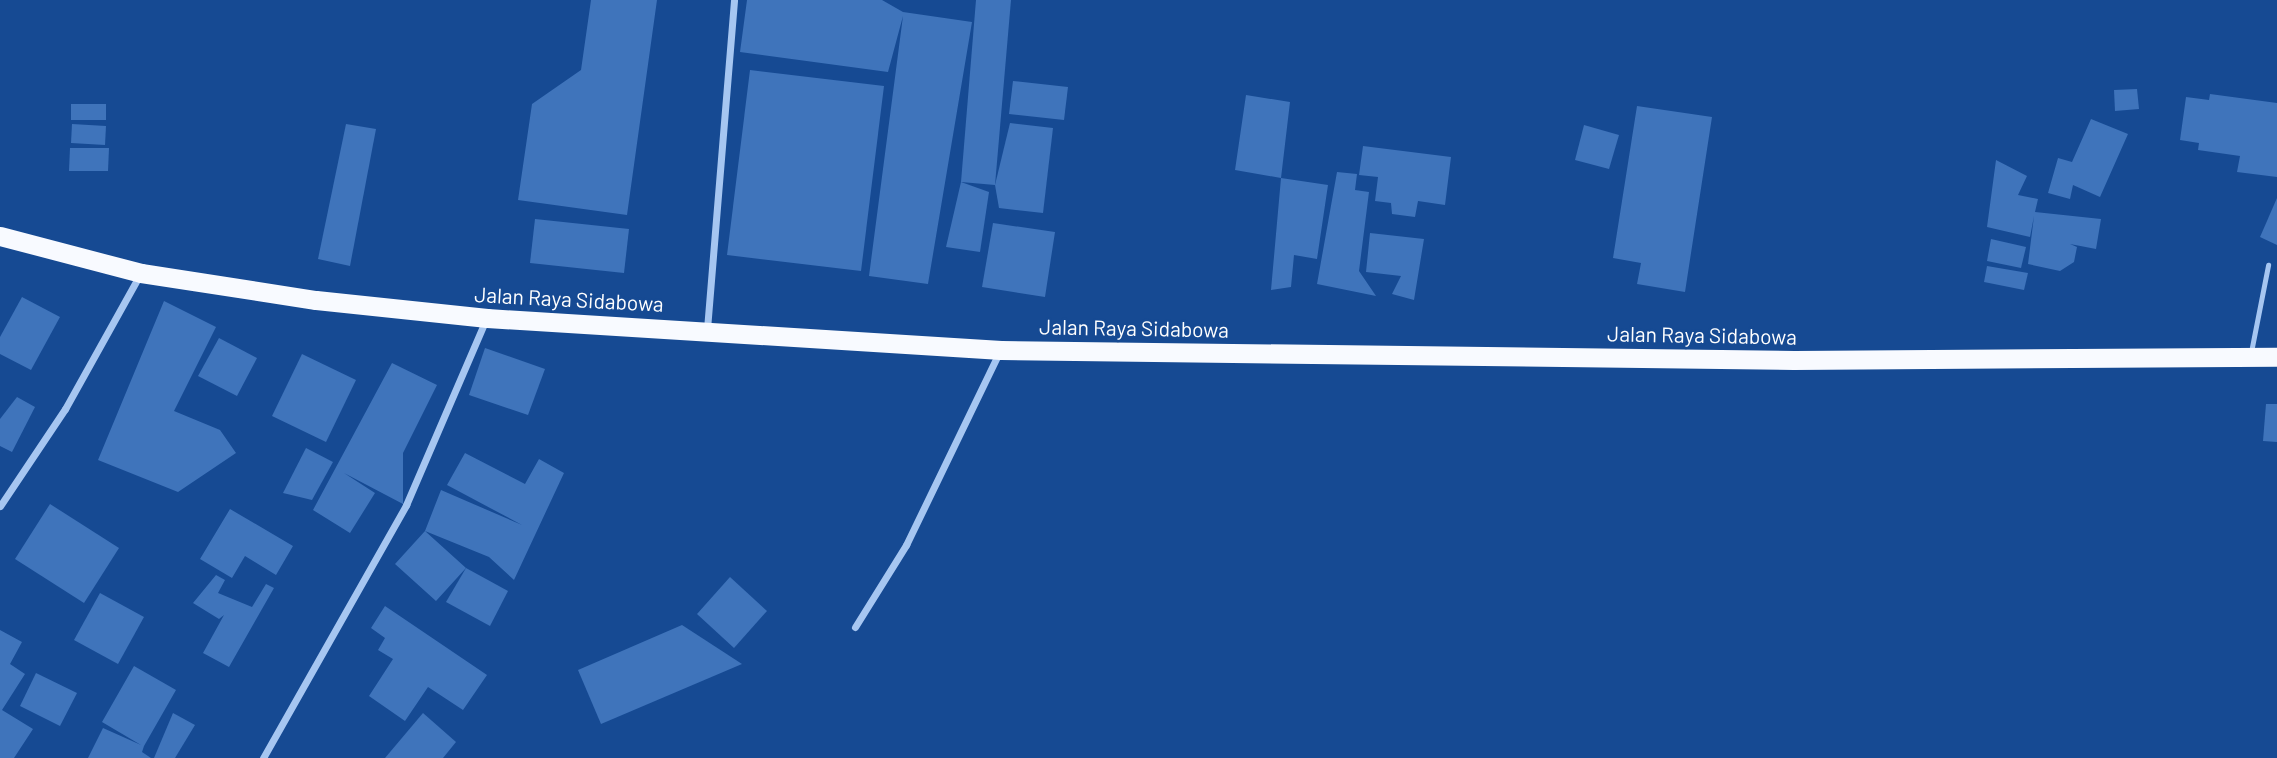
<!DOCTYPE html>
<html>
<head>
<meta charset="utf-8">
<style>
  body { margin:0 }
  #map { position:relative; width:2277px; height:758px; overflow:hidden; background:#164a93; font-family:Barlow,sans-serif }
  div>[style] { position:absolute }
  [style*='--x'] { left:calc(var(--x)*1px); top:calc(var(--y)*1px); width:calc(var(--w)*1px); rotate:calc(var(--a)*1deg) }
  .building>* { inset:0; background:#3f74bb }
  .service>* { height:5px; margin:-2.5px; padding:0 2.5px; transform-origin:2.5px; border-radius:2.5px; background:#a6c6f1 }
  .minor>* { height:7px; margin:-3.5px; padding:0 3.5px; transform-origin:3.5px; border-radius:3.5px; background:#a6c6f1 }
  .trunk>* { height:19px; margin:-9.5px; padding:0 9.5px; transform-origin:9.5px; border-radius:9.5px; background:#f8faff }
  span { translate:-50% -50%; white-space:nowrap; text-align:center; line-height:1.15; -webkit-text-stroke:5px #164a93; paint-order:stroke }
  .street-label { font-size:21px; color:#fff }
</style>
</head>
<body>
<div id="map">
  <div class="building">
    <i style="clip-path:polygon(591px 0,657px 0,627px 215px,518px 200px,532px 104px,581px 70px)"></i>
    <i style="clip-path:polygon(747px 0,882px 0,903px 12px,972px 22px,928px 284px,869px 276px,903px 16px,888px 72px,740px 52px)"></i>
    <i style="clip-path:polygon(976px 0,1011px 0,995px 185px,961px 182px)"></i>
    <i style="clip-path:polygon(750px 70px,884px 86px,861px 271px,727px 255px)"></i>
    <i style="clip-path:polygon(1013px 81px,1068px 87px,1064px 120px,1009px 114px)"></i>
    <i style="clip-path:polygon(2137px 89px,2139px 109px,2115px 111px,2114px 90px)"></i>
    <i style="clip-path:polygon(2210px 94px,2277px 103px,2277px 177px,2237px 172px,2240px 156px,2198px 150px,2199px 143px,2180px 140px,2186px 97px,2209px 100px)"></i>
    <i style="clip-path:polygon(1246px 95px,1290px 102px,1281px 178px,1328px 185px,1317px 259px,1294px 255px,1291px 287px,1271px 290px,1281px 178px,1235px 170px)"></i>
    <i style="clip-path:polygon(71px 104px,106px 104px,106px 120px,71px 120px)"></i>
    <i style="clip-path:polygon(1637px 106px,1712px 117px,1685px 292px,1637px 284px,1641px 263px,1613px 258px)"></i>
    <i style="clip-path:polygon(2091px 119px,2128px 134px,2100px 197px,2073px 185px,2070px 199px,2048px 193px,2058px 158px,2072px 162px)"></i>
    <i style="clip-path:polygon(1010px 123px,1053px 128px,1043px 213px,999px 208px,995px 185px)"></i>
    <i style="clip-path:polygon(72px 124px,106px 126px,105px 145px,71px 143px)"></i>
    <i style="clip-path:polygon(346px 124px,376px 129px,350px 266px,318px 259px)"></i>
    <i style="clip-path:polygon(1584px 125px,1619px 135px,1609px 169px,1575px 160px)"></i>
    <i style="clip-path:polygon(1363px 146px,1451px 157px,1445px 205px,1418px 201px,1415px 217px,1392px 214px,1391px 203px,1375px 201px,1378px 177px,1359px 175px)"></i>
    <i style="clip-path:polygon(70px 148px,109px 148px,108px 171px,69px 171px)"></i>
    <i style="clip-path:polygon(1996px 160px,2027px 176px,2018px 195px,2038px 199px,2035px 212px,2101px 219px,2096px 249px,2070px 244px,2077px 247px,2074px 262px,2060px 271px,2028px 264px,2034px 216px,2030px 237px,1987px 227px)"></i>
    <i style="clip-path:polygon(1337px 172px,1357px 174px,1355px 190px,1369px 192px,1359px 271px,1376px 296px,1317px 284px)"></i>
    <i style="clip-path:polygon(961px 182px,989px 192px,980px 252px,946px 247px)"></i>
    <i style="clip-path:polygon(2277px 198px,2277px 245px,2260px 237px)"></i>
    <i style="clip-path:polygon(535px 219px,629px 229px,624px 273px,530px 263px)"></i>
    <i style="clip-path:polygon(993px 223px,1055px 232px,1045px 297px,982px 287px)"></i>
    <i style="clip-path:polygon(1370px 233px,1424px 239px,1414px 300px,1392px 294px,1401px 276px,1366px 272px)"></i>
    <i style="clip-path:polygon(1991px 239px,2026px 247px,2021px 268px,1987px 261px)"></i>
    <i style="clip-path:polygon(1987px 266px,2028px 273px,2024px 290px,1984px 282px)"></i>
    <i style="clip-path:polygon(22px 297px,60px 317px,31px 370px,0 354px,0 337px)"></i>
    <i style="clip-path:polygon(164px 301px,216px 327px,174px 411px,220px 430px,236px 453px,178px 492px,98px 460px)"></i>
    <i style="clip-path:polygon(219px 338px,257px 358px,237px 396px,198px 376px)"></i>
    <i style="clip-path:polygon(485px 348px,545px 369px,528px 415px,469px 395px)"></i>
    <i style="clip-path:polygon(302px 354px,356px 380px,326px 442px,272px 416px)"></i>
    <i style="clip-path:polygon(392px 363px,437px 385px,403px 453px,403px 504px,344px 473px,375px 493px,350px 533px,313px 510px)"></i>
    <i style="clip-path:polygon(17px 397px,35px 407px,12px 452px,0 446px,0 419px)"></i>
    <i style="clip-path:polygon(2266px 404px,2277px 404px,2277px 442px,2263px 441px)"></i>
    <i style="clip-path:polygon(306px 448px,333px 462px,312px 500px,283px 493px)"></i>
    <i style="clip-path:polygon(465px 453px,525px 484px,539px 459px,564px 473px,514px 580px,489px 557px,425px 531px,466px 568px,436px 601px,395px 564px,425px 531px,441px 490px,522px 525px,447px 485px)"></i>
    <i style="clip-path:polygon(50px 504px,119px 548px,84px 603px,15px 559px)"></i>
    <i style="clip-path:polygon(230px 509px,293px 546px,276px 575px,245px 556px,232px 578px,200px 559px)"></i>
    <i style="clip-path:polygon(466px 568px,508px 591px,490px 626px,446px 602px)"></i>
    <i style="clip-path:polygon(216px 575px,225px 580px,218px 593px,252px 607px,266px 584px,274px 588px,229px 667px,203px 653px,224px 615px,219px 619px,193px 603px)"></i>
    <i style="clip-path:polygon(730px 577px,767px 611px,734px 648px,697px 614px)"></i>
    <i style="clip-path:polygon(100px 593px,144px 617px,118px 664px,74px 640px)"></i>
    <i style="clip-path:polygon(385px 606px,487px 675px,463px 710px,428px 687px,405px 721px,369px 696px,393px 659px,378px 650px,385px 638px,371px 628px)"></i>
    <i style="clip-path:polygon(682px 625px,742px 664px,601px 724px,578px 670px)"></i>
    <i style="clip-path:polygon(0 630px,22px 642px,10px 664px,25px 674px,2px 710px,33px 729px,14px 758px,0 758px)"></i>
    <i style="clip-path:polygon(134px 666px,176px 690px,144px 746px,142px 752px,151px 758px,88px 758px,103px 728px,141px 745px,102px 722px)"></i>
    <i style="clip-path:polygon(36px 673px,77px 693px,60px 726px,20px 706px)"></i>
    <i style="clip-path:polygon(173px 713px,195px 725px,175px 758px,154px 758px)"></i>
    <i style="clip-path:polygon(423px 713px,456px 742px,443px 758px,385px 758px)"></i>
  </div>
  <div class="service">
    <i style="--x:2251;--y:352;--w:89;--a:-78.9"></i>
  </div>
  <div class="minor">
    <i style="--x:707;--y:329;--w:330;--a:-85.3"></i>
    <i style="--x:0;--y:506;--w:117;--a:-56.2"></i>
    <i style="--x:65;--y:409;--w:152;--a:-60.9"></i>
    <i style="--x:855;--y:627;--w:97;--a:-58.1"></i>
    <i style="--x:906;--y:545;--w:213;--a:-64.2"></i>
    <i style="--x:263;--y:758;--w:291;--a:-60.5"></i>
    <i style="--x:406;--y:505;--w:202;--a:-66.7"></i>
  </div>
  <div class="trunk">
    <i style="--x:0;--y:236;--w:146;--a:14.7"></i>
    <i style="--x:141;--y:273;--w:177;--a:8.8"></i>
    <i style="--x:316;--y:300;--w:172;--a:6"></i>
    <i style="--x:487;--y:318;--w:515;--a:3.56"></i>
    <i style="--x:1001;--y:350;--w:793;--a:0.72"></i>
    <i style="--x:1794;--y:360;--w:483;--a:-0.4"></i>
  </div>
  <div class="street-label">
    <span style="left:569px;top:299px;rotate:3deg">Jalan Raya Sidabowa</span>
    <span style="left:1134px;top:328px;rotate:1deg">Jalan Raya Sidabowa</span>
    <span style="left:1702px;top:335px;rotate:1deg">Jalan Raya Sidabowa</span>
  </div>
</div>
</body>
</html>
